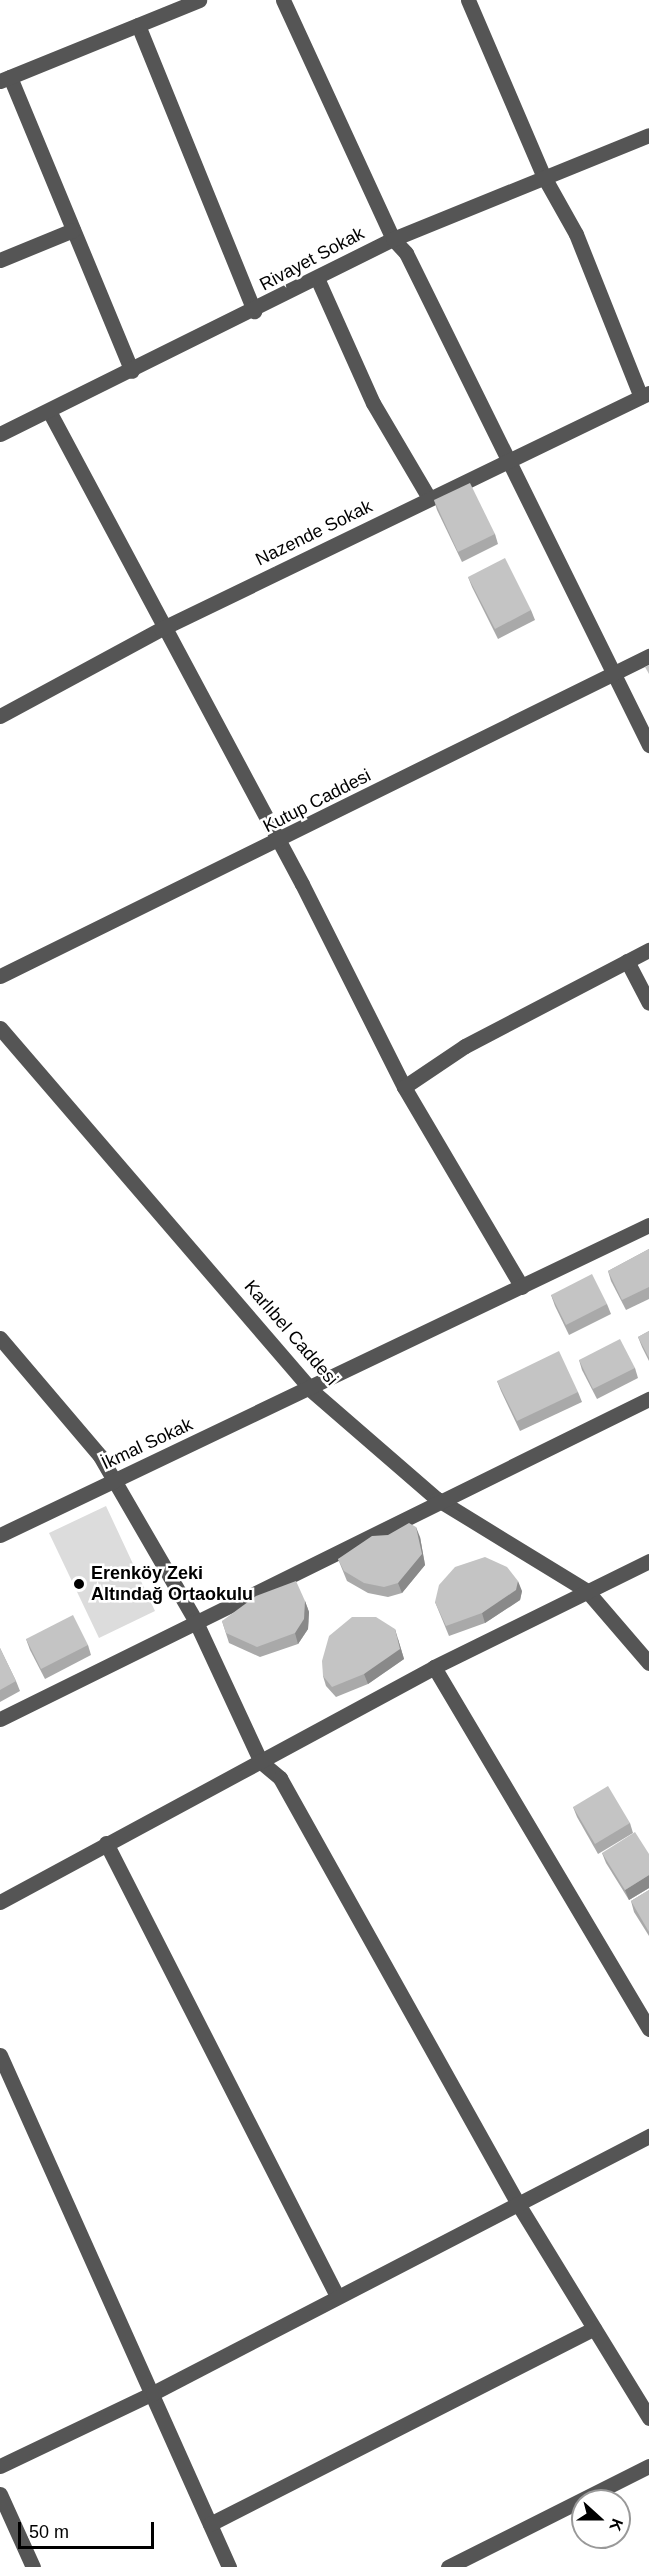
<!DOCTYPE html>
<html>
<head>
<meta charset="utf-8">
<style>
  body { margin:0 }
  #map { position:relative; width:649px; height:2567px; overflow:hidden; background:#fff; font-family:Arial,sans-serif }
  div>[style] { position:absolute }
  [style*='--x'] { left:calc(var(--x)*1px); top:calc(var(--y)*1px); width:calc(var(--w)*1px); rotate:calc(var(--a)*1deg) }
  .green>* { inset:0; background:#dcdcdc }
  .minor>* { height:15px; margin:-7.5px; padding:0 7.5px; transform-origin:7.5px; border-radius:7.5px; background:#555 }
  .wall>* { inset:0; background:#a9a9a9 }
  .shaded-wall>* { inset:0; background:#898989 }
  .building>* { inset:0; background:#c4c4c4 }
  .dots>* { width:16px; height:16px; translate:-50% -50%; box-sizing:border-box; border:3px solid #fff; border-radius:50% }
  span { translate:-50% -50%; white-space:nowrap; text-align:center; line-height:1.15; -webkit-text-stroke:5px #fff; paint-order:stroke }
  .street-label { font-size:18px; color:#000 }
  .poi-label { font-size:18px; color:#000; font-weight:700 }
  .left { translate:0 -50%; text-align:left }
  .north { position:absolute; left:571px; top:2489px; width:60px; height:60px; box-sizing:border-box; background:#fff; border:2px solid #999; border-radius:50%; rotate:111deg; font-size:16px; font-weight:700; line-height:24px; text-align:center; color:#000 }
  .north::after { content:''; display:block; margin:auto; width:21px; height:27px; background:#000; clip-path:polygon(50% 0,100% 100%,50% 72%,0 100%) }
  .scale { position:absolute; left:18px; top:2522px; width:136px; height:27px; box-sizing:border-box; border:3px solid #000; border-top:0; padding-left:8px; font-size:18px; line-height:21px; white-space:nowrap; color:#000; -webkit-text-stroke:4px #fff; paint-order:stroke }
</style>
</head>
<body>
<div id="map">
  <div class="green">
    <i style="clip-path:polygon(106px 1506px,155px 1611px,99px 1638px,49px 1533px)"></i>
  </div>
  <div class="minor">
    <i style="--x:283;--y:0;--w:263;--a:65.3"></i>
    <i style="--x:393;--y:239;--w:19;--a:47"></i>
    <i style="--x:406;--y:253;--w:549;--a:63.72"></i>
    <i style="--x:468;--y:0;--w:193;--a:66.8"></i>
    <i style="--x:544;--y:177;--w:65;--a:60.7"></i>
    <i style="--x:576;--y:234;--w:175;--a:68.3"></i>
    <i style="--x:138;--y:25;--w:309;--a:67.9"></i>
    <i style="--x:10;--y:77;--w:318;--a:67.5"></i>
    <i style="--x:0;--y:81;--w:215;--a:-22.1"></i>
    <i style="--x:0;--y:260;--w:79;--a:-22.3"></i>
    <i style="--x:317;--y:278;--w:137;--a:65.9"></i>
    <i style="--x:373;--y:403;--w:110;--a:59.5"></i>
    <i style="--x:49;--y:411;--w:536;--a:61.86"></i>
    <i style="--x:302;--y:884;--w:227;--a:63.3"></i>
    <i style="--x:404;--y:1087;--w:232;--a:59.5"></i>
    <i style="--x:0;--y:434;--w:439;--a:-26.4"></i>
    <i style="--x:393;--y:239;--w:276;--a:-22.1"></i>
    <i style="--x:0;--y:716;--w:183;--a:-28.4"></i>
    <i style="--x:161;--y:629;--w:542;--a:-25.81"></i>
    <i style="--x:627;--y:961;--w:47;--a:62.4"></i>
    <i style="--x:0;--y:976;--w:724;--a:-26.25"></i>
    <i style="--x:0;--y:1028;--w:477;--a:49.3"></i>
    <i style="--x:311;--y:1390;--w:167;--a:40.9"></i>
    <i style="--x:437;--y:1499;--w:176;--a:31.5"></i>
    <i style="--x:587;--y:1591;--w:95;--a:49.3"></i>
    <i style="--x:404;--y:1087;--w:73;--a:-33.9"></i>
    <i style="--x:465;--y:1046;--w:208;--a:-27.6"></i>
    <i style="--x:0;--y:1338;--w:155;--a:49.7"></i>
    <i style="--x:100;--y:1456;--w:190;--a:59.9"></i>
    <i style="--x:195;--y:1620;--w:157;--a:65.1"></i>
    <i style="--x:261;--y:1762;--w:25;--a:40"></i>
    <i style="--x:280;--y:1778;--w:488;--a:60.8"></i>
    <i style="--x:518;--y:2204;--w:251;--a:58.5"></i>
    <i style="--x:0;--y:1535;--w:719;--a:-25.53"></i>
    <i style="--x:434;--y:1667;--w:421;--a:59.3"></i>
    <i style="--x:0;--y:1719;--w:724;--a:-26.25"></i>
    <i style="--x:106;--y:1843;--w:508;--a:62.98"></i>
    <i style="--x:0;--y:1902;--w:494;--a:-28.4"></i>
    <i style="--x:434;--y:1667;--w:240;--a:-26.2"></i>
    <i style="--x:0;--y:2055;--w:561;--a:65.9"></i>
    <i style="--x:0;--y:2466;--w:170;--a:-25.5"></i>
    <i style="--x:153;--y:2393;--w:559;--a:-27.39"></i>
    <i style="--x:0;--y:2494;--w:80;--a:65.7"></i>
    <i style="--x:210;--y:2524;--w:431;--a:-27"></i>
    <i style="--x:448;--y:2567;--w:225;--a:-26.7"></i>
  </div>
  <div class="wall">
    <i style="clip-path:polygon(434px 500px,495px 534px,498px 544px,462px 562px,437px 510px)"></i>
    <i style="clip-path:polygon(468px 577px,531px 610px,535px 620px,498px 639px,472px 587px)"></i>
    <i style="clip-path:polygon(649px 1249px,649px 1299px,626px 1310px,611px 1281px,608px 1271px)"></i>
    <i style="clip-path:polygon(551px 1295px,607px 1304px,611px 1314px,569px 1335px,555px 1306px)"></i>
    <i style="clip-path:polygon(649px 1331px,649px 1361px,642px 1347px,638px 1337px)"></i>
    <i style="clip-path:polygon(579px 1360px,635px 1368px,638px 1378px,597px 1399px,582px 1370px)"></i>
    <i style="clip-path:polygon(497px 1381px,578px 1392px,582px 1402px,520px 1431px,501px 1391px)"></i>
    <i style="clip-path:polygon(420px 1537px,425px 1565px,402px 1593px,388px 1597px,368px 1593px,347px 1581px,338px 1559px)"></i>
    <i style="clip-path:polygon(522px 1591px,520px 1600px,485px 1623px,449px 1636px,435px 1602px)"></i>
    <i style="clip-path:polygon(305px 1601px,309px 1612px,308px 1629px,298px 1644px,260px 1657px,229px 1643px,222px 1621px)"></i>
    <i style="clip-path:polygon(26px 1639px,88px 1645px,91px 1655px,45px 1679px,30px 1650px)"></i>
    <i style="clip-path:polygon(398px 1639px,404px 1659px,368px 1684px,336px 1697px,326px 1686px,323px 1676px)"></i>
    <i style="clip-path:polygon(0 1648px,16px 1681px,20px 1691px,0 1702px)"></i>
    <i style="clip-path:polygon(573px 1807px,630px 1823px,633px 1833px,598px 1854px,577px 1817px)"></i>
    <i style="clip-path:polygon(602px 1853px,649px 1854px,649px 1888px,629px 1900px,606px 1863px)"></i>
    <i style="clip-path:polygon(649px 1890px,649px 1936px,634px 1912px,631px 1901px)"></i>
  </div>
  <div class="shaded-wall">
    <i style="clip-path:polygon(416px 1527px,420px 1537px,425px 1565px,402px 1593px,398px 1583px)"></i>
    <i style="clip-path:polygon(518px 1581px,522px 1591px,520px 1600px,485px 1623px,482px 1613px)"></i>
    <i style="clip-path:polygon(305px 1601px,309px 1612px,308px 1629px,298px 1644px,295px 1633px)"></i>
    <i style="clip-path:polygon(395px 1629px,404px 1659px,368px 1684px,364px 1674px)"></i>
    <i style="clip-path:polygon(649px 1875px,649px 1888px,629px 1900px,625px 1890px)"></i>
  </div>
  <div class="building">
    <i style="clip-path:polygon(470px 483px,495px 534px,458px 552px,434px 500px)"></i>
    <i style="clip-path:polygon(505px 558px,531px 610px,495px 629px,468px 577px)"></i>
    <i style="clip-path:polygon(649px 665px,649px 674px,645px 667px)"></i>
    <i style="clip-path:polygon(649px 1249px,649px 1287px,622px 1300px,608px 1271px)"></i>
    <i style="clip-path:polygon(592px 1274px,607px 1304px,566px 1325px,551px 1295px)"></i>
    <i style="clip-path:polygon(649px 1331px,649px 1358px,638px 1337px)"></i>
    <i style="clip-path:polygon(620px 1339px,635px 1368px,593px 1389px,579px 1360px)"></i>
    <i style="clip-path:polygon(559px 1351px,578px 1392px,517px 1421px,497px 1381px)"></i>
    <i style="clip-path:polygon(409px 1523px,416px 1527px,422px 1554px,398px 1583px,384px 1587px,364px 1583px,344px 1571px,338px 1559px,372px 1536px,388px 1535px)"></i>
    <i style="clip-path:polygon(485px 1557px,507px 1567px,518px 1581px,516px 1590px,482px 1613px,446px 1626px,435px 1602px,439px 1585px,455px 1567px)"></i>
    <i style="clip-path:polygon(296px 1581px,305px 1601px,304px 1619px,295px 1633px,257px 1647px,226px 1633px,222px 1621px,256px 1596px)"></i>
    <i style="clip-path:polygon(73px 1615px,88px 1645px,41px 1669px,26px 1639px)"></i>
    <i style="clip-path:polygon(352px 1617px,376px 1617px,395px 1629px,400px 1649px,364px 1674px,332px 1687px,323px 1676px,322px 1661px,329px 1636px)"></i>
    <i style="clip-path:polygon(0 1648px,16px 1681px,0 1690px)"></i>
    <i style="clip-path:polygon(608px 1786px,630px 1823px,595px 1844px,573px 1807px)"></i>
    <i style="clip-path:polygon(635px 1832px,649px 1854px,649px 1875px,625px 1890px,602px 1853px)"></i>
    <i style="clip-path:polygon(649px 1890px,649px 1932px,631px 1901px)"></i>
  </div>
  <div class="dots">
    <i style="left:79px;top:1584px;background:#000"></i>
  </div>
  <div class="street-label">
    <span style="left:312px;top:259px;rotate:-28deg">Rivayet Sokak</span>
    <span style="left:314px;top:533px;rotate:-26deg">Nazende Sokak</span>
    <span style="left:317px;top:801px;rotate:-27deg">Kutup Caddesi</span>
    <span style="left:291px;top:1333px;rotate:49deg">Karlıbel Caddesi</span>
    <span style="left:147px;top:1444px;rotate:-25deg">İkmal Sokak</span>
  </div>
  <div class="poi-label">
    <span class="left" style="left:91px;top:1584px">Erenköy Zeki<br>Altındağ Ortaokulu</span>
  </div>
  <div class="north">K</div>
  <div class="scale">50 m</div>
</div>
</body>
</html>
